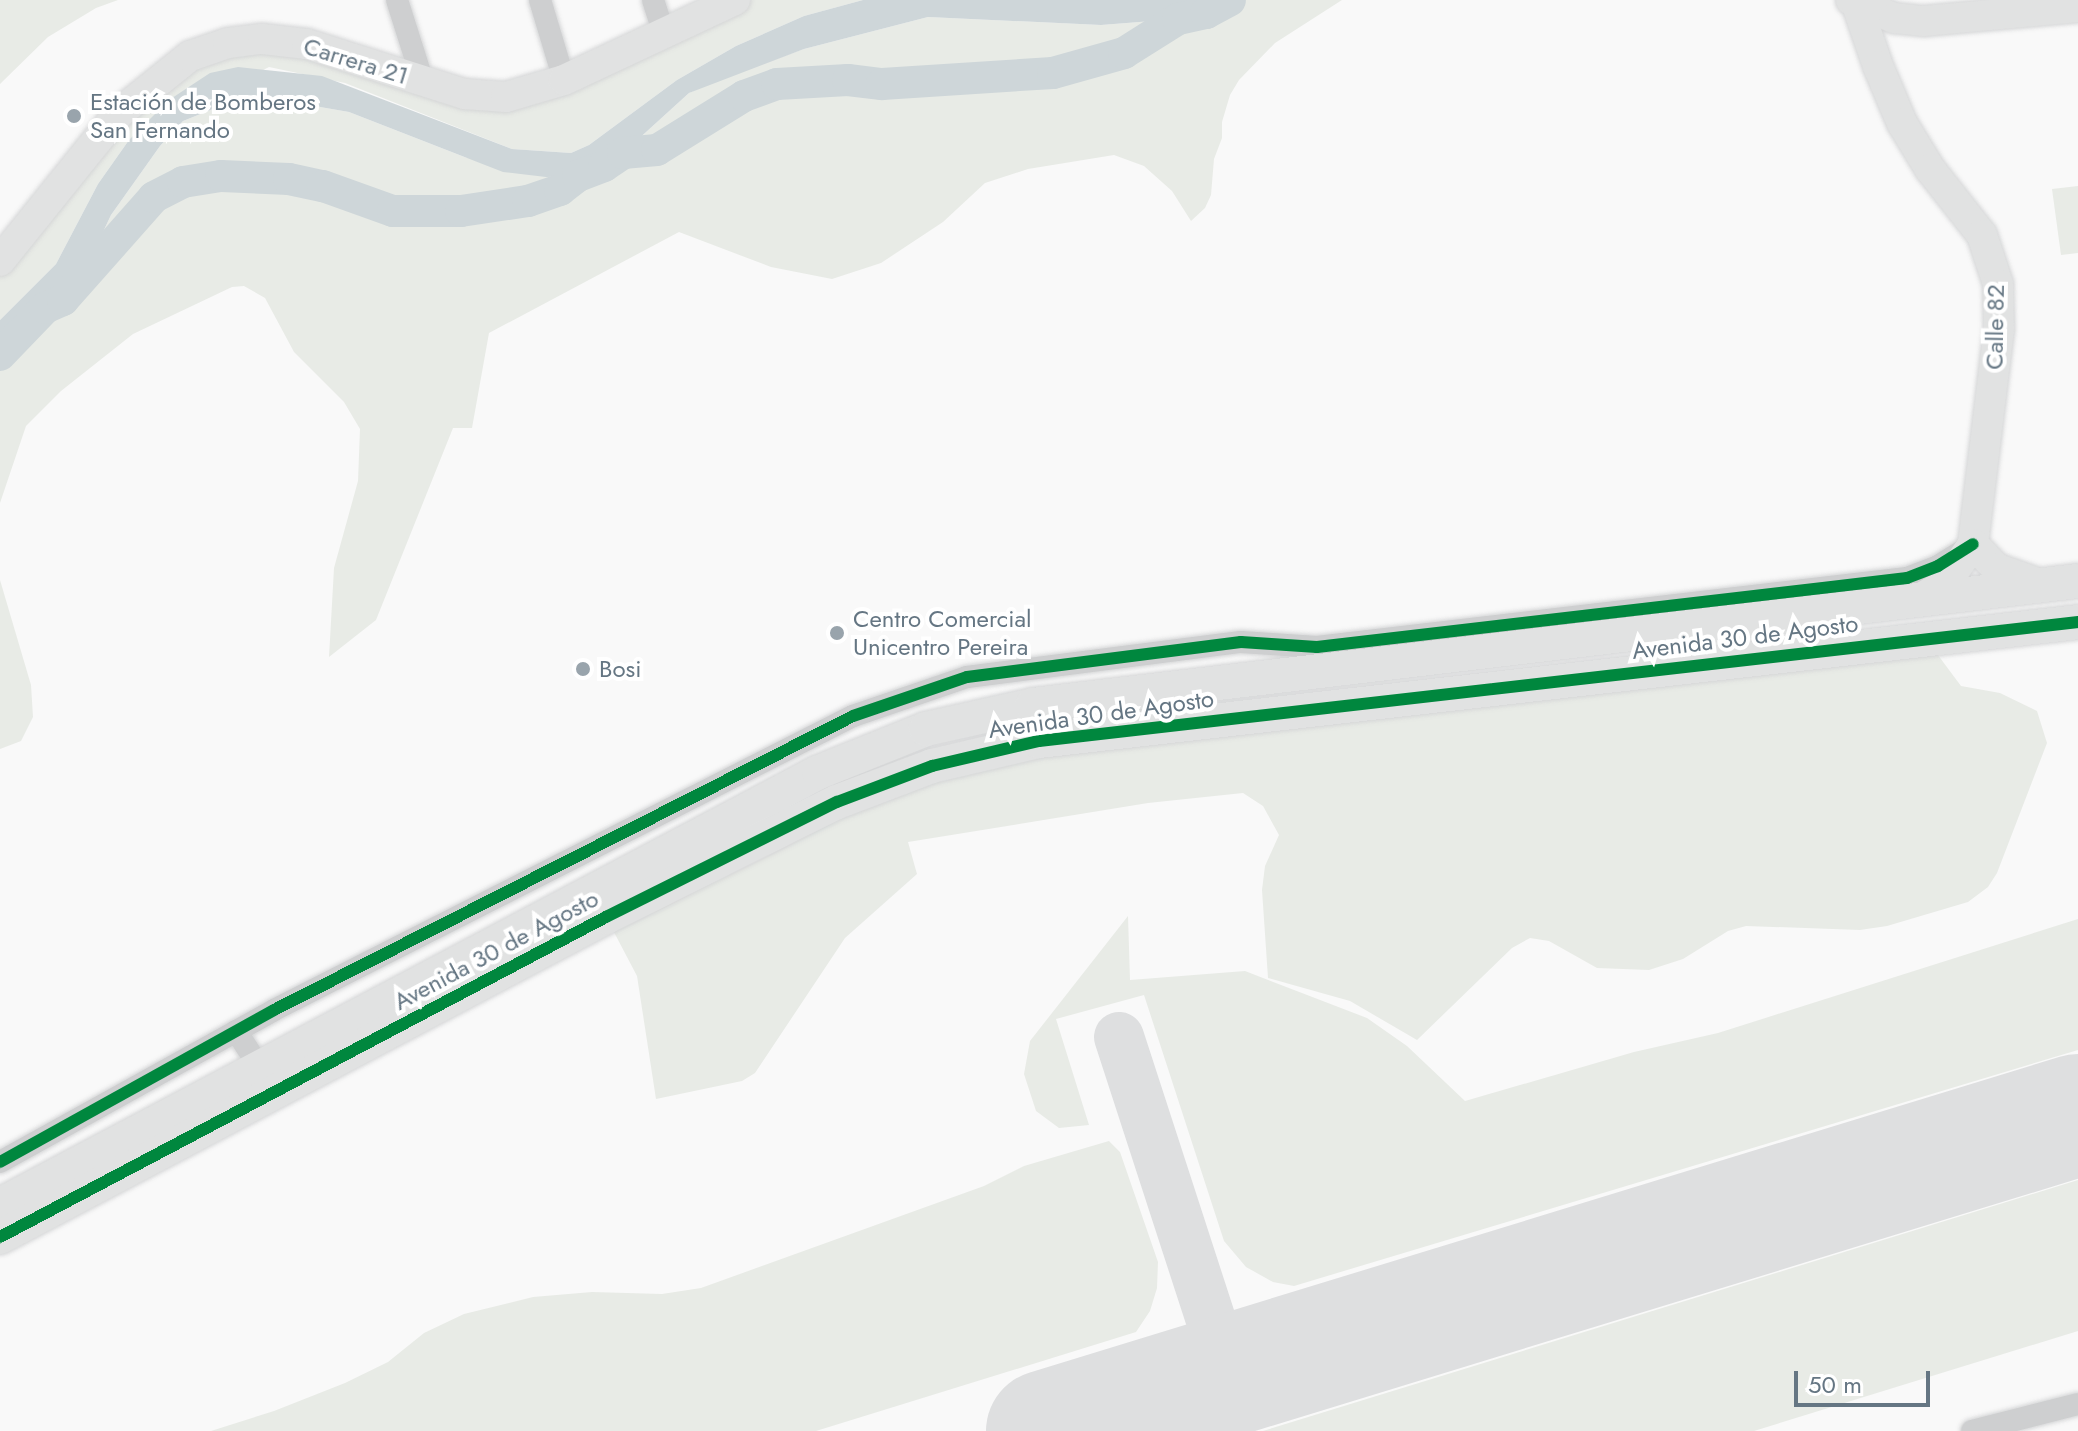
<!DOCTYPE html>
<html>
<head>
<meta charset="utf-8">
<style>
  body { margin:0 }
  #map { position:relative; width:2078px; height:1431px; overflow:hidden; background:#f9f9f9; font-family:Jost,sans-serif }
  div>[style] { position:absolute }
  [style*='--x'] { left:calc(var(--x)*1px); top:calc(var(--y)*1px); width:calc(var(--w)*1px); rotate:calc(var(--a)*1deg) }
  .green>* { inset:0; background:#e8ebe6 }
  .water>* { inset:0; background:#ced6d9 }
  .river>* { height:32px; margin:-16px; padding:0 16px; transform-origin:16px; border-radius:16px; background:#ced6d9 }
  .taxiway>* { height:50px; margin:-25px; padding:0 25px; transform-origin:25px; border-radius:25px; background:#dedfe0 }
  .runway>* { height:122px; margin:-61px; padding:0 61px; transform-origin:61px; border-radius:61px; background:#dedfe0 }
  .roads { filter:drop-shadow(0 0 2px #d5d6d7) drop-shadow(0 0 2px #d5d6d7) }
  .street>* { height:22px; margin:-11px; padding:0 11px; transform-origin:11px; border-radius:11px; background:#cecfd0 }
  .secondary>* { height:30px; margin:-15px; padding:0 15px; transform-origin:15px; border-radius:15px; background:#e1e2e2 }
  .primary>* { height:34px; margin:-17px; padding:0 17px; transform-origin:17px; border-radius:17px; background:#e1e2e2 }
  .cycleway>* { height:12px; margin:-6px; padding:0 6px; transform-origin:6px; border-radius:6px; background:#00873e }
  .dots>* { width:22px; height:22px; translate:-50% -50%; box-sizing:border-box; border:4px solid #fff; border-radius:50% }
  span { translate:-50% -50%; white-space:nowrap; text-align:center; line-height:1.15; -webkit-text-stroke:8px #fff; paint-order:stroke }
  .street-label { font-size:24px; color:#657683 }
  .poi-label { font-size:24px; color:#657683 }
  .left { translate:0 -50%; text-align:left }
  .scale { position:absolute; left:1794px; top:1371px; width:136px; height:36px; box-sizing:border-box; border:4px solid #657683; border-top:0; padding-left:10px; font-size:24px; line-height:28px; white-space:nowrap; color:#657683; -webkit-text-stroke:6px #fff; paint-order:stroke }
</style>
</head>
<body>
<div id="map">
  <div class="green">
    <i style="clip-path:polygon(0 0,118px 0,96px 8px,48px 37px,0 84px)"></i>
    <i style="clip-path:polygon(735px 0,863px 0,804px 16px,736px 46px,677px 80px,589px 145px,571px 153px,512px 149px,345px 83px,269px 67px,129px 140px,98px 184px,56px 264px,0 320px,0 261px,119px 113px,228px 43px,506px 97px)"></i>
    <i style="clip-path:polygon(1230px 0,1342px 0,1275px 43px,1239px 80px,1230px 95px,1222px 122px,1222px 138px,1214px 159px,1211px 195px,1205px 208px,1191px 221px,1172px 191px,1144px 166px,1114px 155px,1028px 169px,985px 183px,943px 222px,881px 263px,832px 279px,771px 267px,679px 232px,489px 333px,472px 428px,453px 428px,376px 620px,329px 657px,334px 568px,358px 481px,360px 429px,344px 402px,294px 352px,265px 298px,244px 286px,232px 287px,133px 334px,61px 391px,26px 426px,0 503px,0 355px,87px 266px,111px 215px,160px 146px,183px 121px,223px 105px,268px 98px,349px 112px,467px 158px,623px 153px,689px 93px,717px 80px,804px 49px,928px 17px,1101px 25px,1178px 19px,1205px 13px)"></i>
    <i style="clip-path:polygon(2078px 186px,2078px 253px,2061px 255px,2052px 189px)"></i>
    <i style="clip-path:polygon(0 580px,31px 685px,33px 717px,21px 741px,0 749px)"></i>
    <i style="clip-path:polygon(1926px 639px,1961px 686px,2000px 693px,2037px 711px,2047px 743px,1997px 873px,1988px 887px,1968px 902px,1887px 926px,1860px 930px,1746px 926px,1728px 931px,1683px 959px,1649px 970px,1597px 968px,1549px 941px,1530px 938px,1512px 948px,1417px 1040px,1350px 1001px,1268px 978px,1262px 890px,1265px 866px,1279px 835px,1263px 806px,1243px 793px,1148px 803px,908px 842px,917px 874px,845px 938px,755px 1073px,742px 1081px,656px 1099px,637px 976px,606px 917px,932px 766px)"></i>
    <i style="clip-path:polygon(1128px 916px,1130px 980px,1245px 971px,1367px 1018px,1407px 1046px,1465px 1101px,1634px 1052px,1718px 1033px,2078px 919px,2078px 1050px,1294px 1286px,1273px 1282px,1246px 1267px,1224px 1241px,1144px 995px,1056px 1019px,1089px 1125px,1059px 1128px,1036px 1111px,1024px 1074px,1030px 1041px)"></i>
    <i style="clip-path:polygon(1109px 1141px,1120px 1152px,1158px 1262px,1157px 1288px,1150px 1311px,1136px 1332px,816px 1431px,211px 1431px,274px 1411px,345px 1383px,388px 1362px,424px 1333px,464px 1314px,533px 1297px,592px 1292px,662px 1294px,701px 1288px,984px 1186px,1024px 1166px)"></i>
    <i style="clip-path:polygon(2078px 1180px,2078px 1331px,1754px 1431px,1263px 1431px)"></i>
  </div>
  <div class="water">
    <i style="clip-path:polygon(863px 0,1230px 0,1206px 13px,1178px 19px,1101px 25px,928px 17px,804px 49px,689px 93px,623px 153px,604px 166px,578px 176px,546px 177px,503px 172px,349px 112px,268px 98px,223px 105px,183px 121px,160px 146px,111px 215px,87px 266px,63px 300px,0 355px,0 320px,56px 264px,98px 184px,129px 140px,169px 100px,210px 73px,238px 67px,322px 76px,512px 149px,571px 153px,589px 145px,677px 80px,736px 46px,804px 16px)"></i>
  </div>
  <div class="river">
    <i style="--x:0;--y:355;--w:65;--a:-46.2"></i>
    <i style="--x:45;--y:308;--w:20;--a:-24"></i>
    <i style="--x:63;--y:300;--w:137;--a:-48.5"></i>
    <i style="--x:154;--y:197;--w:33;--a:-27"></i>
    <i style="--x:183;--y:182;--w:38;--a:-9"></i>
    <i style="--x:221;--y:176;--w:68;--a:2.5"></i>
    <i style="--x:289;--y:179;--w:35;--a:12"></i>
    <i style="--x:323;--y:186;--w:74;--a:19.7"></i>
    <i style="--x:393;--y:211;--w:68;--a:0"></i>
    <i style="--x:461;--y:211;--w:68;--a:-8.5"></i>
    <i style="--x:528;--y:201;--w:34;--a:-19"></i>
    <i style="--x:560;--y:190;--w:23;--a:-38"></i>
    <i style="--x:578;--y:176;--w:28;--a:-21"></i>
    <i style="--x:604;--y:166;--w:23;--a:-34"></i>
    <i style="--x:623;--y:153;--w:34;--a:-5"></i>
    <i style="--x:657;--y:150;--w:102;--a:-31.8"></i>
    <i style="--x:744;--y:96;--w:35;--a:-20"></i>
    <i style="--x:777;--y:84;--w:71;--a:-3.2"></i>
    <i style="--x:848;--y:80;--w:34;--a:7"></i>
    <i style="--x:882;--y:84;--w:171;--a:-3.7"></i>
    <i style="--x:1053;--y:73;--w:74;--a:-15.7"></i>
    <i style="--x:1124;--y:53;--w:64;--a:-32.2"></i>
    <i style="--x:1178;--y:19;--w:29;--a:-12"></i>
    <i style="--x:1206;--y:13;--w:27;--a:-28"></i>
  </div>
  <div class="taxiway">
    <i style="--x:1119;--y:1037;--w:356;--a:72"></i>
  </div>
  <div class="runway">
    <i style="--x:1047;--y:1431;--w:1078;--a:-17.04"></i>
  </div>
  <div class="roads">
    <div class="street">
      <i style="--x:397;--y:0;--w:86;--a:72.4"></i>
      <i style="--x:540;--y:0;--w:84;--a:73.3"></i>
      <i style="--x:653;--y:0;--w:38;--a:72"></i>
      <i style="--x:236;--y:1031;--w:45;--a:56.7"></i>
      <i style="--x:0;--y:1162;--w:313;--a:-29"></i>
      <i style="--x:274;--y:1010;--w:649;--a:-26.92"></i>
      <i style="--x:853;--y:716;--w:120;--a:-18.9"></i>
      <i style="--x:967;--y:677;--w:276;--a:-7.3"></i>
      <i style="--x:1241;--y:642;--w:76;--a:3.8"></i>
      <i style="--x:1317;--y:647;--w:594;--a:-6.67"></i>
      <i style="--x:1907;--y:578;--w:33;--a:-21"></i>
      <i style="--x:1938;--y:566;--w:32;--a:-32"></i>
      <i style="--x:1972;--y:1431;--w:109;--a:-14.3"></i>
    </div>
    <div class="secondary">
      <i style="--x:1851;--y:0;--w:47;--a:22.7"></i>
      <i style="--x:1894;--y:18;--w:30;--a:6"></i>
      <i style="--x:1924;--y:21;--w:155;--a:-5.2"></i>
      <i style="--x:1856;--y:2;--w:68;--a:71"></i>
      <i style="--x:1878;--y:66;--w:62;--a:67.2"></i>
      <i style="--x:1902;--y:123;--w:54;--a:58.7"></i>
      <i style="--x:1930;--y:169;--w:84;--a:51.8"></i>
      <i style="--x:1982;--y:235;--w:52;--a:71.9"></i>
      <i style="--x:1998;--y:284;--w:45;--a:88.7"></i>
      <i style="--x:1999;--y:329;--w:217;--a:96.9"></i>
      <i style="--x:1973;--y:544;--w:47;--a:124.7"></i>
      <i style="--x:1946;--y:583;--w:33;--a:149"></i>
      <i style="--x:0;--y:261;--w:190;--a:-51.2"></i>
      <i style="--x:119;--y:113;--w:91;--a:-38.8"></i>
      <i style="--x:190;--y:56;--w:40;--a:-18.9"></i>
      <i style="--x:228;--y:43;--w:35;--a:-7"></i>
      <i style="--x:263;--y:39;--w:44;--a:6.5"></i>
      <i style="--x:307;--y:44;--w:166;--a:17.6"></i>
      <i style="--x:465;--y:94;--w:41;--a:4.2"></i>
      <i style="--x:506;--y:97;--w:60;--a:-16.3"></i>
      <i style="--x:564;--y:80;--w:189;--a:-25.1"></i>
      <i style="--x:1973;--y:544;--w:33;--a:46"></i>
      <i style="--x:1996;--y:568;--w:50;--a:19.9"></i>
    </div>
    <div class="primary">
      <i style="--x:0;--y:1205;--w:926;--a:-27.87"></i>
      <i style="--x:819;--y:772;--w:115;--a:-21.9"></i>
      <i style="--x:926;--y:729;--w:110;--a:-12.6"></i>
      <i style="--x:1033;--y:705;--w:1052;--a:-6.77"></i>
      <i style="--x:0;--y:1237;--w:685;--a:-27.84"></i>
      <i style="--x:606;--y:917;--w:258;--a:-26.5"></i>
      <i style="--x:837;--y:802;--w:102;--a:-20.8"></i>
      <i style="--x:932;--y:766;--w:110;--a:-13.2"></i>
      <i style="--x:1039;--y:741;--w:1046;--a:-6.53"></i>
    </div>
  </div>
  <div class="cycleway">
    <i style="--x:0;--y:1162;--w:313;--a:-29"></i>
    <i style="--x:274;--y:1010;--w:649;--a:-26.92"></i>
    <i style="--x:853;--y:716;--w:120;--a:-18.9"></i>
    <i style="--x:967;--y:677;--w:276;--a:-7.3"></i>
    <i style="--x:1241;--y:642;--w:76;--a:3.8"></i>
    <i style="--x:1317;--y:647;--w:594;--a:-6.67"></i>
    <i style="--x:1907;--y:578;--w:33;--a:-21"></i>
    <i style="--x:1938;--y:566;--w:41;--a:-32.2"></i>
    <i style="--x:0;--y:1237;--w:685;--a:-27.84"></i>
    <i style="--x:606;--y:917;--w:258;--a:-26.5"></i>
    <i style="--x:837;--y:802;--w:102;--a:-20.8"></i>
    <i style="--x:932;--y:766;--w:110;--a:-13.2"></i>
    <i style="--x:1039;--y:741;--w:1046;--a:-6.53"></i>
  </div>
  <div class="dots">
    <i style="left:74px;top:116px;background:#99a4ac"></i>
    <i style="left:837px;top:633px;background:#99a4ac"></i>
    <i style="left:583px;top:669px;background:#99a4ac"></i>
  </div>
  <div class="street-label">
    <span style="left:356px;top:61px;rotate:17deg">Carrera 21</span>
    <span style="left:1995px;top:327px;rotate:-89deg">Calle 82</span>
    <span style="left:1745px;top:637px;rotate:-7deg">Avenida 30 de Agosto</span>
    <span style="left:1101px;top:714px;rotate:-8deg">Avenida 30 de Agosto</span>
    <span style="left:496px;top:950px;rotate:-28deg">Avenida 30 de Agosto</span>
  </div>
  <div class="poi-label">
    <span class="left" style="left:90px;top:116px">Estación de Bomberos<br>San Fernando</span>
    <span class="left" style="left:853px;top:633px">Centro Comercial<br>Unicentro Pereira</span>
    <span class="left" style="left:599px;top:669px">Bosi</span>
  </div>
  <div class="scale">50 m</div>
</div>
</body>
</html>
